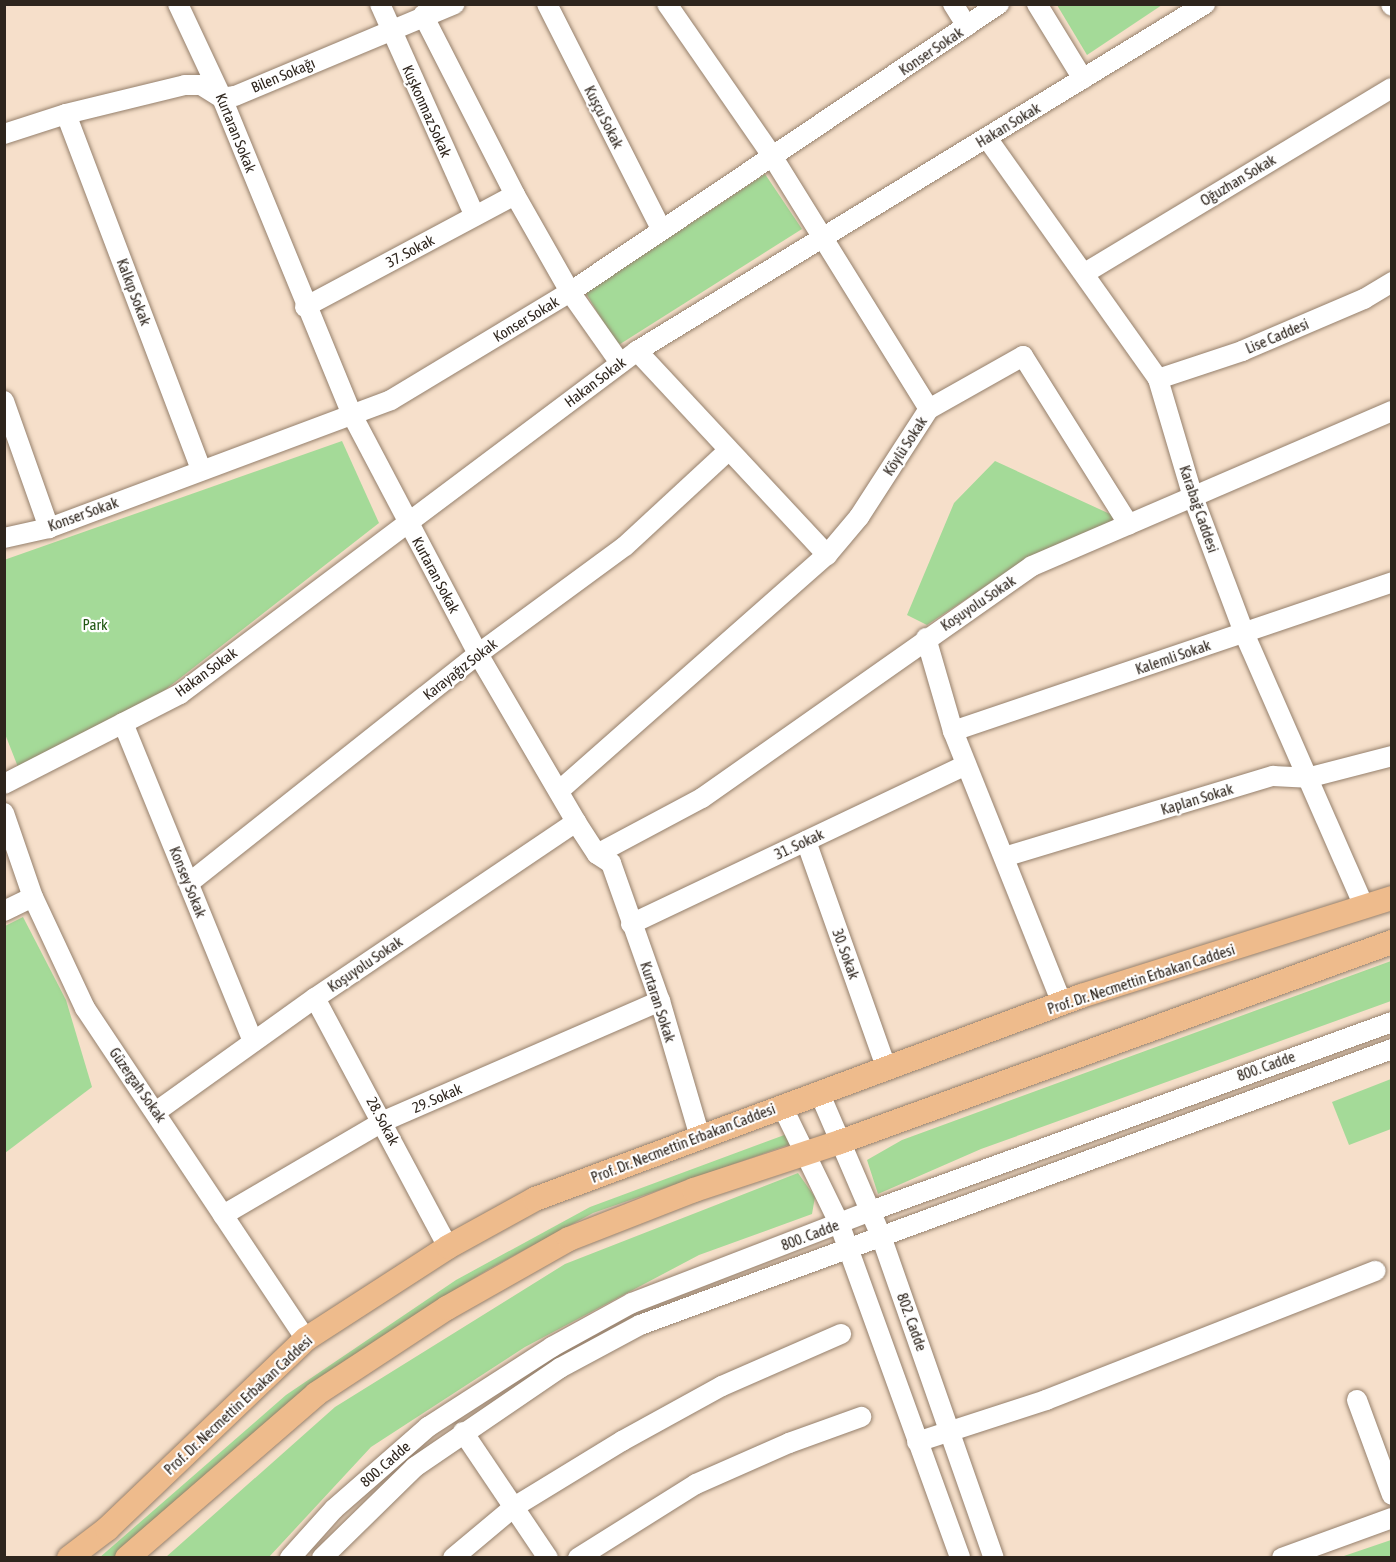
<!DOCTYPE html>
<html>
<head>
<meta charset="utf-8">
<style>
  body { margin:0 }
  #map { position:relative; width:1396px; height:1562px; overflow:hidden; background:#f6dfca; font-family:"Asap Condensed",sans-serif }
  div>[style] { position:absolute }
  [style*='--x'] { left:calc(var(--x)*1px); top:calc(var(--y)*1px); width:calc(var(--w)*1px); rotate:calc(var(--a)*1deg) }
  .green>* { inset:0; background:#a4da98 }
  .roads { filter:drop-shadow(0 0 2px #95806c) drop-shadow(0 0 2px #95806c) }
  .minor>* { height:20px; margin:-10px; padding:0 10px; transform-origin:10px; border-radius:10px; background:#fff }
  .major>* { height:24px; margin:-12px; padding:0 12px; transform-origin:12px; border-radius:12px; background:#eebb8c }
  span { translate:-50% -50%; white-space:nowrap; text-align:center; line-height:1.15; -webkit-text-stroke:4.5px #fff; paint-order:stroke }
  .street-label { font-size:15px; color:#2e251d }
  .park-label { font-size:15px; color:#215713 }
  .frame { position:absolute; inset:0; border:6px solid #2e251d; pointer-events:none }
</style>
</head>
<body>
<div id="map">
  <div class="green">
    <i style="clip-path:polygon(1057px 5px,1162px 5px,1087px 55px)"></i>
    <i style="clip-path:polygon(765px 174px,802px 229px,617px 346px,586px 293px)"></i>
    <i style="clip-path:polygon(342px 441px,379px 523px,161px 693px,18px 767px,5px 734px,4px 560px)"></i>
    <i style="clip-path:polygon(995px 461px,1123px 520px,1025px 560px,927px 625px,907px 615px,954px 503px)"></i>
    <i style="clip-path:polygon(23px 917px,66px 1000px,92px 1087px,5px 1153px,5px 926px)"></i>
    <i style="clip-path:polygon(1391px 961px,1391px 1001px,981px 1149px,878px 1194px,867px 1160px,902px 1140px)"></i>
    <i style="clip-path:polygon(1391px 1079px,1391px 1129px,1349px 1145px,1332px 1102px)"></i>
    <i style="clip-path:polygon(787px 1134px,791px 1144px,593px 1213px,489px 1269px,412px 1317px,114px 1557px,99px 1558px,286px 1395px,456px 1280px,590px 1207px)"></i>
    <i style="clip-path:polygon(798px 1173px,815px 1197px,812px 1214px,699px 1255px,525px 1347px,371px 1447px,269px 1557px,166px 1557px,335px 1407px,565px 1264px)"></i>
    <i style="clip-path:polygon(1391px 1540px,1391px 1557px,1341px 1557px)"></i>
  </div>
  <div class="roads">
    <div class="minor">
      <i style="--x:178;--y:4;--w:104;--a:64.9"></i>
      <i style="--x:222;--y:98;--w:340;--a:67.7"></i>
      <i style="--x:351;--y:413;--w:272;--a:62.2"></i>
      <i style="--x:478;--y:654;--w:194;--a:59.7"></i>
      <i style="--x:576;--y:822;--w:38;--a:57"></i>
      <i style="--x:597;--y:854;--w:17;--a:33"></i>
      <i style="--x:611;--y:863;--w:146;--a:70.5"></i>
      <i style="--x:660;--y:1001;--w:142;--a:73.6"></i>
      <i style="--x:380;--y:4;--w:232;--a:65.9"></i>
      <i style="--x:547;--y:4;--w:252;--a:63.1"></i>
      <i style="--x:953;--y:4;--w:26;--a:58"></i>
      <i style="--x:1037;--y:4;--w:88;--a:58.5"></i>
      <i style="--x:1391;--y:4;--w:2;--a:63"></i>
      <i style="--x:423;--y:15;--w:202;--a:62.9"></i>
      <i style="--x:515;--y:195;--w:112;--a:60.4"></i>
      <i style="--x:570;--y:292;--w:87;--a:54.8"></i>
      <i style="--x:66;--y:114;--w:381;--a:69.2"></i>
      <i style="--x:4;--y:134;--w:65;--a:-17.9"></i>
      <i style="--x:66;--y:114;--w:122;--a:-13.7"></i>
      <i style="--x:185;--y:85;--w:16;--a:0"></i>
      <i style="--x:201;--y:85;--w:25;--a:32"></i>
      <i style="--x:222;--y:98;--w:13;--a:-9"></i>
      <i style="--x:235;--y:96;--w:238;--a:-22.7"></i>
      <i style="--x:987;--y:138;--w:296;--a:54.6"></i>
      <i style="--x:1158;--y:379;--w:123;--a:73.5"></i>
      <i style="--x:1193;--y:497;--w:145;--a:69.4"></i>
      <i style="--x:1244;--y:633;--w:300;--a:66.3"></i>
      <i style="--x:1085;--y:273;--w:358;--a:-31.1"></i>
      <i style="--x:305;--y:307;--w:238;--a:-28.1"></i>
      <i style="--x:637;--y:351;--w:279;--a:47"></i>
      <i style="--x:1158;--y:379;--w:89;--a:-18.4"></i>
      <i style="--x:1242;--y:351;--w:133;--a:-23.1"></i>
      <i style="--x:1364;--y:299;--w:33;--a:-31"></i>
      <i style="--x:4;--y:401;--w:135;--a:70.5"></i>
      <i style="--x:929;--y:409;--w:108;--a:-29.4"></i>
      <i style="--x:1023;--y:356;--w:199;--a:57.9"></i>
      <i style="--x:4;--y:538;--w:46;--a:-12.5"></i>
      <i style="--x:49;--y:528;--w:365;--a:-20.5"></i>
      <i style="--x:391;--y:400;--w:209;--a:-31.1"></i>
      <i style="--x:570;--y:292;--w:517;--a:-33.87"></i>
      <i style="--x:926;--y:638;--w:97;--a:73.8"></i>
      <i style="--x:953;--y:731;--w:293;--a:68.2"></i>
      <i style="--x:123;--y:723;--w:344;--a:67.8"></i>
      <i style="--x:953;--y:731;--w:464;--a:-18.7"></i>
      <i style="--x:4;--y:784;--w:198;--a:-27.1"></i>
      <i style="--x:180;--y:694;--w:571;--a:-36.89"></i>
      <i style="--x:637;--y:351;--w:666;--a:-31.42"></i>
      <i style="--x:560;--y:790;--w:356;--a:-41.4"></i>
      <i style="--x:827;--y:555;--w:50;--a:-49.9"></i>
      <i style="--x:859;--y:517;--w:129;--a:-57.1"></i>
      <i style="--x:929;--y:409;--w:296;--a:-121.8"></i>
      <i style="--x:773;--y:157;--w:186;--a:-124.7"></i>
      <i style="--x:4;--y:813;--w:89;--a:71"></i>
      <i style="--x:33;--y:897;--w:123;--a:64.9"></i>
      <i style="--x:85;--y:1008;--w:398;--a:56.3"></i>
      <i style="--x:806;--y:841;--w:240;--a:70.5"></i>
      <i style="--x:597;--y:854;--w:119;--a:-28.1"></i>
      <i style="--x:702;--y:798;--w:403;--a:-35.1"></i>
      <i style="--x:1032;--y:566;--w:392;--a:-23.3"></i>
      <i style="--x:1004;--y:857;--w:281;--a:-16.8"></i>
      <i style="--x:1273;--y:776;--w:34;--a:3"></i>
      <i style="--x:1307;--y:778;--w:88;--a:-14.5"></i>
      <i style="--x:189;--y:883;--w:369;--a:-38.4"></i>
      <i style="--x:478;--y:654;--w:182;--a:-36.3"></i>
      <i style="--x:625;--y:546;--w:139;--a:-42.7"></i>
      <i style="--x:4;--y:911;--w:32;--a:-26"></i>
      <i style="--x:631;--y:924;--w:371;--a:-25.4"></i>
      <i style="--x:315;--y:998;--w:282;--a:61.9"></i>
      <i style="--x:819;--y:1092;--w:157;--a:66.7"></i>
      <i style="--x:881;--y:1236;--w:341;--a:70.7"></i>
      <i style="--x:782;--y:1106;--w:130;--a:64"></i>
      <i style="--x:839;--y:1223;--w:356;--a:70.1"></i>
      <i style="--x:157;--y:1111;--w:194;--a:-35.6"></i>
      <i style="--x:315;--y:998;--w:315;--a:-34"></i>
      <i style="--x:223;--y:1215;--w:186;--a:-30.3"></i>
      <i style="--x:384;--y:1121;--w:301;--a:-23.5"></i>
      <i style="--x:1357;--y:1400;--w:101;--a:69.8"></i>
      <i style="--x:463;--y:1432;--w:152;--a:56"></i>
      <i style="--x:917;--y:1442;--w:136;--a:-18"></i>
      <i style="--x:1046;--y:1400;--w:354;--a:-21.4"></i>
      <i style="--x:290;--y:1558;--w:66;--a:-48.1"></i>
      <i style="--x:334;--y:1509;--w:125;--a:-41.1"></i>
      <i style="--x:428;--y:1427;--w:148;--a:-32.8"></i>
      <i style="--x:552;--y:1347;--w:91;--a:-28.8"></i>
      <i style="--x:632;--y:1303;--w:253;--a:-21.1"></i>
      <i style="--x:868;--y:1212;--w:557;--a:-19.93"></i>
      <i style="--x:322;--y:1558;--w:130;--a:-44.4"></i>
      <i style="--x:415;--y:1467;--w:176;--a:-34.3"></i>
      <i style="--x:560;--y:1368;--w:91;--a:-28.3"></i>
      <i style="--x:640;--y:1325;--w:801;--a:-20.15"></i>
      <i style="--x:453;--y:1558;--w:80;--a:-39.9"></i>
      <i style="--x:514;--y:1507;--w:127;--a:-31.4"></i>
      <i style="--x:622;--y:1441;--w:114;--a:-28.8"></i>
      <i style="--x:722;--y:1386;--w:130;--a:-23.6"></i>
      <i style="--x:578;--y:1558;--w:139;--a:-32.1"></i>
      <i style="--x:696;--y:1484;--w:102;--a:-23.8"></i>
      <i style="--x:789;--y:1443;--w:77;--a:-19.9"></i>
      <i style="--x:1282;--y:1558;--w:117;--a:-20"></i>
    </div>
    <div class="major">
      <i style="--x:69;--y:1558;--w:48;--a:-37.3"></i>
      <i style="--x:107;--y:1529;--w:275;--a:-43.7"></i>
      <i style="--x:306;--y:1339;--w:169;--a:-32.9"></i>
      <i style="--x:448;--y:1247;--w:99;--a:-28.9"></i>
      <i style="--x:535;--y:1199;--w:583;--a:-20.39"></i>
      <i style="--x:1081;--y:996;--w:326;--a:-17.5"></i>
      <i style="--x:127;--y:1558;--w:250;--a:-40.9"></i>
      <i style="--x:316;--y:1394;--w:157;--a:-33.3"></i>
      <i style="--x:447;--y:1308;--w:140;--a:-29.5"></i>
      <i style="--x:569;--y:1239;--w:134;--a:-21.4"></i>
      <i style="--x:694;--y:1190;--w:154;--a:-18.2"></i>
      <i style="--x:840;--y:1142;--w:587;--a:-19.92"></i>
    </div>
  </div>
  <div class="street-label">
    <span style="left:931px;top:51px;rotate:-34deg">Konser Sokak</span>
    <span style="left:283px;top:75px;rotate:-23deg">Bilen Sokağı</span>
    <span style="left:427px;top:111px;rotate:66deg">Kuşkonmaz Sokak</span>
    <span style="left:604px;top:117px;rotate:63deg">Kuşçu Sokak</span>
    <span style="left:1008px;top:125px;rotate:-31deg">Hakan Sokak</span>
    <span style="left:236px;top:133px;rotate:68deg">Kurtaran Sokak</span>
    <span style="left:1238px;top:180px;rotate:-31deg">Oğuzhan Sokak</span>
    <span style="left:410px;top:251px;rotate:-28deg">37. Sokak</span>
    <span style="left:134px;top:292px;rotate:69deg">Kalkıp Sokak</span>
    <span style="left:526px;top:319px;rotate:-31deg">Konser Sokak</span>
    <span style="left:1277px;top:336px;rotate:-23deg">Lise Caddesi</span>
    <span style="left:595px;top:382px;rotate:-37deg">Hakan Sokak</span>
    <span style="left:905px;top:446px;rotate:-57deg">Köylü Sokak</span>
    <span style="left:1199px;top:509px;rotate:71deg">Karabağ Caddesi</span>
    <span style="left:83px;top:514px;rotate:-20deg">Konser Sokak</span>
    <span style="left:436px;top:575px;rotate:62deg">Kurtaran Sokak</span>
    <span style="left:978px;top:603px;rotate:-34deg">Koşuyolu Sokak</span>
    <span style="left:1173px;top:657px;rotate:-19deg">Kalemli Sokak</span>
    <span style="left:460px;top:669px;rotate:-38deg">Karayağız Sokak</span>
    <span style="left:206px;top:672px;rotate:-36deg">Hakan Sokak</span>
    <span style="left:1197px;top:799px;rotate:-17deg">Kaplan Sokak</span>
    <span style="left:799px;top:844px;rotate:-25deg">31. Sokak</span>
    <span style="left:188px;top:882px;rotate:68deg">Konsey Sokak</span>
    <span style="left:846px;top:954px;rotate:70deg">30. Sokak</span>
    <span style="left:365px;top:964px;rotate:-34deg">Koşuyolu Sokak</span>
    <span style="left:1141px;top:979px;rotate:-18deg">Prof. Dr. Necmettin Erbakan Caddesi</span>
    <span style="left:658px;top:1002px;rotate:72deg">Kurtaran Sokak</span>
    <span style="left:1266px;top:1066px;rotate:-20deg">800. Cadde</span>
    <span style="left:138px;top:1085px;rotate:55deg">Güzergah Sokak</span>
    <span style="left:437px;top:1098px;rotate:-23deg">29. Sokak</span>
    <span style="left:383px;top:1121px;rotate:62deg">28. Sokak</span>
    <span style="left:683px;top:1143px;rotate:-21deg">Prof. Dr. Necmettin Erbakan Caddesi</span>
    <span style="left:810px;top:1235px;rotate:-21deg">800. Cadde</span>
    <span style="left:912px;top:1322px;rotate:70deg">802. Cadde</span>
    <span style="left:238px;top:1405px;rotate:-43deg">Prof. Dr. Necmettin Erbakan Caddesi</span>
    <span style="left:385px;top:1464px;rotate:-41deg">800. Cadde</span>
  </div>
  <div class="park-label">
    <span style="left:95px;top:625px">Park</span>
  </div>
  <div class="frame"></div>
</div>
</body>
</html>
